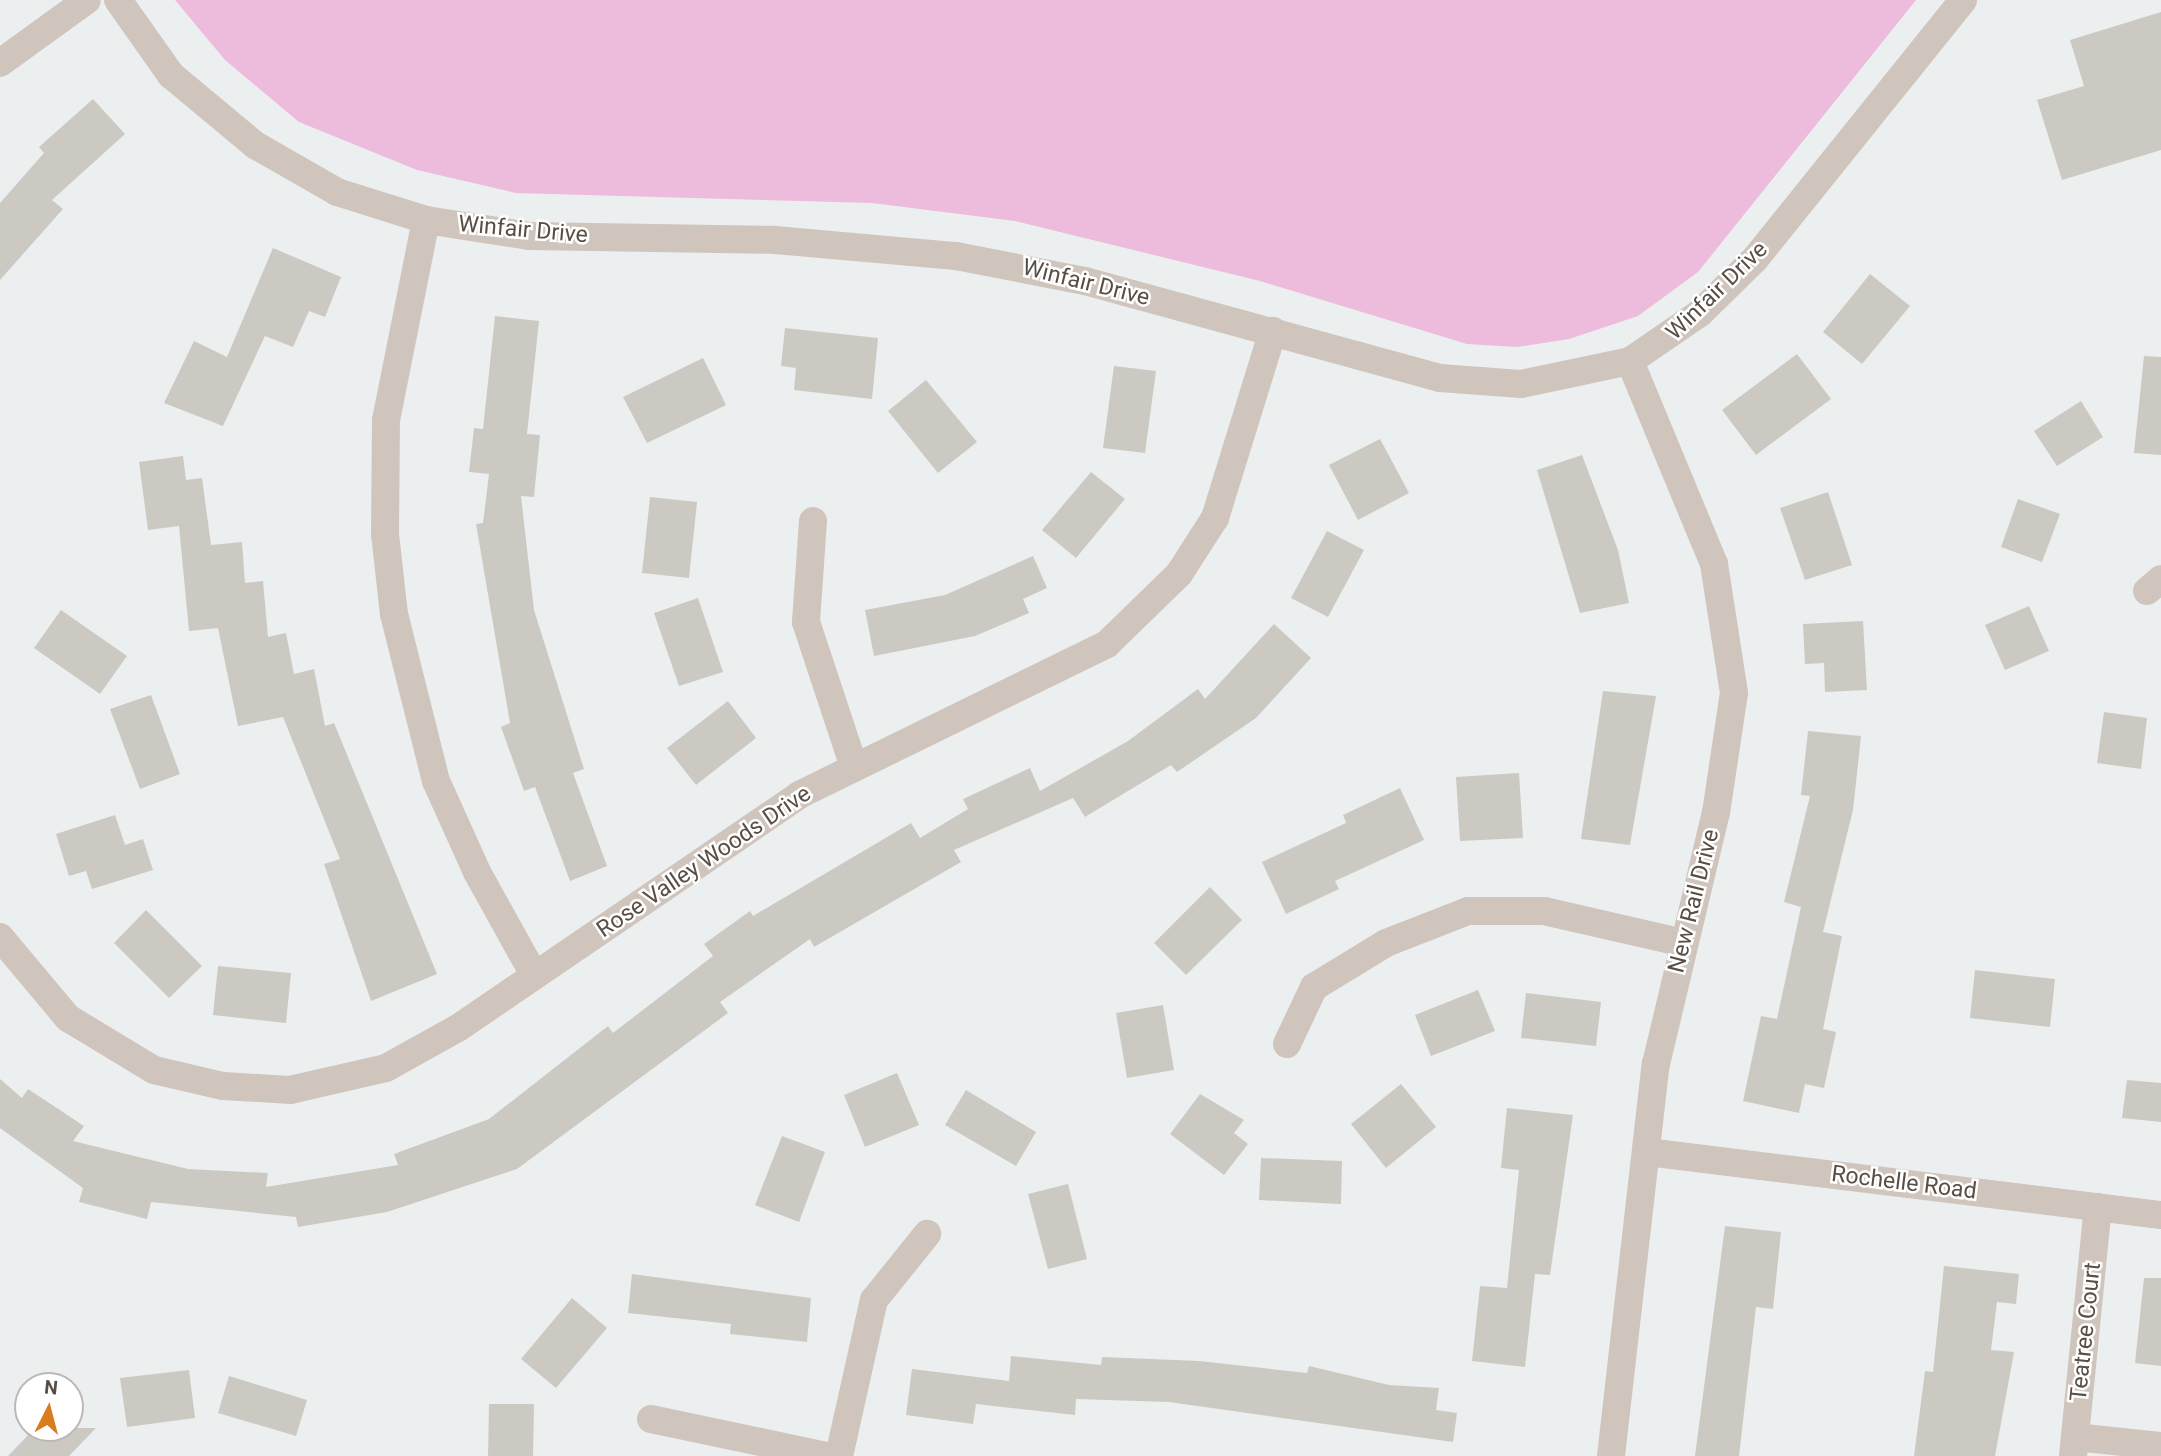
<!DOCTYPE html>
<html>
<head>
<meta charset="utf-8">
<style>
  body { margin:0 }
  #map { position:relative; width:2161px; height:1456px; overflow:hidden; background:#ecefef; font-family:Roboto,sans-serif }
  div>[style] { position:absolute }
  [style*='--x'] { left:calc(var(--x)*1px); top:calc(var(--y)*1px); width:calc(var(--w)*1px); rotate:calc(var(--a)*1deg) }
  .green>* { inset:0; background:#edbbdc }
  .building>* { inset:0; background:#ccc9c3 }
  .street>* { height:28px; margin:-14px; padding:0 14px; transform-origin:14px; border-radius:14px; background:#cfc5bd }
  span { translate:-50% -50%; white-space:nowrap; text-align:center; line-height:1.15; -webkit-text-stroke:5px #fff; paint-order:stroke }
  .street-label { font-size:23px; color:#594e45 }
  .north { position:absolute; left:14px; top:1372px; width:70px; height:70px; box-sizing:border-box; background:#fff; border:2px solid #bdb8b5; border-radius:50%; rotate:6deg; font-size:19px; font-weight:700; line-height:28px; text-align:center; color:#594e45 }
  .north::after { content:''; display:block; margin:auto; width:24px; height:32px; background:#d87c1e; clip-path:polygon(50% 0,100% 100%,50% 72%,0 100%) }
</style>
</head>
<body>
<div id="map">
  <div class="green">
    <i style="clip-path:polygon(175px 0,1916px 0,1698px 272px,1638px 316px,1569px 339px,1517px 347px,1467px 344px,1260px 281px,1015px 221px,872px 203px,516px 193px,417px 170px,299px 122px,225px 60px)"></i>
  </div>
  <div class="building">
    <i style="clip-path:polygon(2161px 12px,2161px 150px,2062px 180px,2037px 100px,2084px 86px,2070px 40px)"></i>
    <i style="clip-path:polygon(93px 99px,125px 134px,52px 200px,63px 209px,0 280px,0 203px,44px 153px,39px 147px)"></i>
    <i style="clip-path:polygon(273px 248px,341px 277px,325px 317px,309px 311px,293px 347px,265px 336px,223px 426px,164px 403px,194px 341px,227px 357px)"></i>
    <i style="clip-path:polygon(1870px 274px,1910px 306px,1862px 364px,1823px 332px)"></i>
    <i style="clip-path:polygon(495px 316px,539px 321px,527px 434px,540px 435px,534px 497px,521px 496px,534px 610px,584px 769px,573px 773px,607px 866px,570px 881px,535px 787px,524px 791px,501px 727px,510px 723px,476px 524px,483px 523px,489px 474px,469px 472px,474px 428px,483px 429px)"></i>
    <i style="clip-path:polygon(785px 328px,878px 338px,872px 399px,794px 390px,796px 368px,781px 366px)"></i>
    <i style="clip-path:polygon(1797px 354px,1831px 399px,1756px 455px,1722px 410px)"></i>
    <i style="clip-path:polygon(2144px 356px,2161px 357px,2161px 455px,2134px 453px)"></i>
    <i style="clip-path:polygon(703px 358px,726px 405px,647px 443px,623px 397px)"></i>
    <i style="clip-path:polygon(1114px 366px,1156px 371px,1145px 453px,1103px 448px)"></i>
    <i style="clip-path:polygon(926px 380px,977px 442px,938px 473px,888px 411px)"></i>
    <i style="clip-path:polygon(2081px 401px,2103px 437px,2057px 466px,2034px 431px)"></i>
    <i style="clip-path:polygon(1380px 439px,1409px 493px,1358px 520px,1329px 465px)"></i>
    <i style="clip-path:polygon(1582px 455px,1618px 550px,1629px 603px,1580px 613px,1537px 470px)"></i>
    <i style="clip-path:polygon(183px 456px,186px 480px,202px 478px,211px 545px,242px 542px,245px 583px,263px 581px,268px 637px,286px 633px,294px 674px,314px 669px,325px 726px,334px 723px,437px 974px,371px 1001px,324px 864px,340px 859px,283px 717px,238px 726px,218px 628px,189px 631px,179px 526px,148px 530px,139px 462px)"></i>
    <i style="clip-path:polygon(1091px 472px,1125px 499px,1076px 558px,1042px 530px)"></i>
    <i style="clip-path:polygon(1828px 492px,1852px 565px,1805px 580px,1780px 508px)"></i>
    <i style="clip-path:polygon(650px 497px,697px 502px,689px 578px,642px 573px)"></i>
    <i style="clip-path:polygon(2018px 499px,2060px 514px,2042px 562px,2001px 547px)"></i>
    <i style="clip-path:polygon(1327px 531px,1364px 550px,1328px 617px,1291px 598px)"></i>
    <i style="clip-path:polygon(1033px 556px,1047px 588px,1023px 599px,1029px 613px,975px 636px,874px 656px,865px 610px,945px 595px)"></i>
    <i style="clip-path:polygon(698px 598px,723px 672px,679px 686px,654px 613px)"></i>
    <i style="clip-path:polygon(2029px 606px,2049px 651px,2005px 670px,1985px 625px)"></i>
    <i style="clip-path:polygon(61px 610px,127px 656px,100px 694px,34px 648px)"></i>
    <i style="clip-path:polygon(1863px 621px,1867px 690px,1825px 692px,1824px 663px,1805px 664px,1803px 624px)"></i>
    <i style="clip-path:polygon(1274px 624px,1311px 658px,1256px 718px,1177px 772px,1171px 765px,1085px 817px,1073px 798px,954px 850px,961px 862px,814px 947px,810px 939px,720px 1002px,728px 1013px,517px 1169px,387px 1212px,298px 1227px,296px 1217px,151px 1202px,147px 1219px,79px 1202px,83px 1188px,0 1128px,0 1079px,22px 1098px,28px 1089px,84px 1126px,73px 1141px,188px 1169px,268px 1173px,266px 1187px,398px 1165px,394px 1154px,489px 1119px,608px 1026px,613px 1033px,713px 956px,704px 944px,750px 911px,753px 916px,911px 823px,920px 838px,968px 809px,963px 799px,1030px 768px,1040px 791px,1128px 741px,1198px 689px,1205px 699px)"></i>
    <i style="clip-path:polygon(1603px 691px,1656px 696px,1630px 845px,1581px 839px)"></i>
    <i style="clip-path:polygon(151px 695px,180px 774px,140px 789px,110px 709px)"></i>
    <i style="clip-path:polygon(728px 701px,756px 738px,696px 785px,667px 748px)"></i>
    <i style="clip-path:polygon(2104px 712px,2147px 718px,2141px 769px,2097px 763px)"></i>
    <i style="clip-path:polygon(1808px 731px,1861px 736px,1853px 810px,1823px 932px,1842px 936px,1823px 1029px,1836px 1032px,1824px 1088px,1805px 1084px,1799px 1113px,1743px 1101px,1761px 1016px,1777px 1019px,1801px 907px,1784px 902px,1810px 796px,1801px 795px)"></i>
    <i style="clip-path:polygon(1519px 773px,1523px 838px,1460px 841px,1456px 777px)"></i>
    <i style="clip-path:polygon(1400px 788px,1424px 840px,1335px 881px,1339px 889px,1286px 914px,1262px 862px,1346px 823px,1343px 815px)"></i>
    <i style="clip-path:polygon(115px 815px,125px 845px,143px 839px,153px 870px,92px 889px,86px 871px,69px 876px,56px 834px)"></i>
    <i style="clip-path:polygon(1210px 887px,1242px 920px,1186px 975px,1154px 943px)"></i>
    <i style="clip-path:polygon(146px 910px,202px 966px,169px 998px,114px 943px)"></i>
    <i style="clip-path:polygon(218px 966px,291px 973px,286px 1023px,213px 1015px)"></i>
    <i style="clip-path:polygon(1975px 970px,2055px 979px,2050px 1027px,1970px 1018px)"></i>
    <i style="clip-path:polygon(1478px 990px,1495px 1031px,1431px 1056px,1415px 1015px)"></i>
    <i style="clip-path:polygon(1526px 993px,1601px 1002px,1596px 1046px,1521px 1038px)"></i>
    <i style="clip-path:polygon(1163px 1005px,1174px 1070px,1127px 1078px,1116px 1013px)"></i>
    <i style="clip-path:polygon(897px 1073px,919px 1125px,865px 1147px,844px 1095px)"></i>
    <i style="clip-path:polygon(2127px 1080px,2161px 1083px,2161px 1122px,2122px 1118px)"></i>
    <i style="clip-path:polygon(1401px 1084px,1436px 1127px,1386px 1168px,1351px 1124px)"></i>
    <i style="clip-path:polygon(966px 1090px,1036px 1132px,1016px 1166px,945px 1125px)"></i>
    <i style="clip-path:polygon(1200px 1094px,1244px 1120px,1234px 1133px,1248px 1144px,1224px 1175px,1170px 1134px)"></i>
    <i style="clip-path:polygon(1507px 1108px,1573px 1115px,1550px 1275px,1535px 1274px,1525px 1367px,1472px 1361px,1480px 1286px,1507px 1288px,1519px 1170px,1501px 1168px)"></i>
    <i style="clip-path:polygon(782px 1136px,825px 1152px,799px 1222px,755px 1205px)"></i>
    <i style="clip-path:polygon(1261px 1158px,1342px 1161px,1341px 1204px,1259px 1200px)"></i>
    <i style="clip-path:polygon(1068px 1184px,1087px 1259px,1048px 1269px,1028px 1194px)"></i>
    <i style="clip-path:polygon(1725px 1226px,1781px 1232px,1773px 1309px,1756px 1307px,1739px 1456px,1695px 1456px)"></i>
    <i style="clip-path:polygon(1944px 1266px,2019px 1274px,2016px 1304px,1997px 1302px,1991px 1350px,2014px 1352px,1995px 1456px,1914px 1456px,1925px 1371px,1933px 1372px)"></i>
    <i style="clip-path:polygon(632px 1274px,811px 1298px,807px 1342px,730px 1334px,731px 1324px,628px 1313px)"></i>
    <i style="clip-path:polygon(2144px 1278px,2161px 1278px,2161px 1366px,2135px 1363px)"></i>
    <i style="clip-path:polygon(572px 1298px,607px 1328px,556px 1388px,521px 1359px)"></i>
    <i style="clip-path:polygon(1011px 1356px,1101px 1365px,1102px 1357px,1199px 1361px,1307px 1373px,1309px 1366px,1389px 1385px,1439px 1388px,1436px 1410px,1457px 1413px,1453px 1442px,1169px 1402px,1076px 1399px,1075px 1415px,976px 1404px,973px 1424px,906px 1415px,912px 1369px,1009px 1381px)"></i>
    <i style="clip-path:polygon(189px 1370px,195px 1418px,127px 1427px,120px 1378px)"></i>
    <i style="clip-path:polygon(229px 1376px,307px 1400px,296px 1436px,218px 1413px)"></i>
    <i style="clip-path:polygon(489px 1404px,534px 1404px,533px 1456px,488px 1456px)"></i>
    <i style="clip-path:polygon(35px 1428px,96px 1428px,69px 1456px,8px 1456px)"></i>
  </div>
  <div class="street">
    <i style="--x:118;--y:0;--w:92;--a:54.8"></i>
    <i style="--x:171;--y:75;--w:109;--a:39.8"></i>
    <i style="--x:255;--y:145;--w:95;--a:29.8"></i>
    <i style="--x:337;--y:192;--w:93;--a:17.5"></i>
    <i style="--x:426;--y:220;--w:104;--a:8.8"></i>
    <i style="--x:529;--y:236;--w:246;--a:0.9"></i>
    <i style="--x:775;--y:240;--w:182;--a:5.1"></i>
    <i style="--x:956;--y:256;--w:131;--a:11"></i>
    <i style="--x:1085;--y:281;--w:368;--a:15.3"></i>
    <i style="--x:1440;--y:378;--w:81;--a:4.2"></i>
    <i style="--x:1521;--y:384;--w:111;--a:-11.9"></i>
    <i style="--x:1630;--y:361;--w:85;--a:-34.4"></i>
    <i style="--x:1700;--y:313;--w:77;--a:-44.5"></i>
    <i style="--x:1755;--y:259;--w:332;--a:-51.2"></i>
    <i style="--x:0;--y:63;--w:107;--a:-35.9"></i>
    <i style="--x:426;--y:220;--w:204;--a:101.3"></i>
    <i style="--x:386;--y:420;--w:114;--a:90.5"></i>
    <i style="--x:385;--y:534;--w:81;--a:83.6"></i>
    <i style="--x:394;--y:614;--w:172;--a:75.9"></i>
    <i style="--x:436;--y:781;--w:100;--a:65.7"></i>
    <i style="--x:477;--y:872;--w:118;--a:61"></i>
    <i style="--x:813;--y:521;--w:101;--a:94"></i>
    <i style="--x:806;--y:622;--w:153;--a:71.7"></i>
    <i style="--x:2147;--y:591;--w:18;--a:-41"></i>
    <i style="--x:0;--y:937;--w:106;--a:50"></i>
    <i style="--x:68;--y:1018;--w:100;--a:31.2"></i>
    <i style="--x:154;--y:1070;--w:71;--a:13.1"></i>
    <i style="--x:223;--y:1086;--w:67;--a:3.4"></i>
    <i style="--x:290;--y:1090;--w:98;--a:-12.9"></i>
    <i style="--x:386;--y:1068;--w:82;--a:-29.1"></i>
    <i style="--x:458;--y:1028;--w:413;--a:-34.3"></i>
    <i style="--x:799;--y:795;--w:343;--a:-26.1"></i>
    <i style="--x:1107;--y:644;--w:100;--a:-44.2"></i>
    <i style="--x:1179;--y:574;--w:67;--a:-57.3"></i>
    <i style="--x:1215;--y:518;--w:196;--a:-72.8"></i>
    <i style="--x:1287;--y:1044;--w:63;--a:-64.7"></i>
    <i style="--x:1314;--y:987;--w:84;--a:-31.4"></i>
    <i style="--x:1386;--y:943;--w:88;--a:-21.3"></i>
    <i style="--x:1468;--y:911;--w:76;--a:0"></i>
    <i style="--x:1544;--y:911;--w:144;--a:12.9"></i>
    <i style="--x:1647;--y:1152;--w:518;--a:6.99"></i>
    <i style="--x:651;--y:1419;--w:179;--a:11.9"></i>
    <i style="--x:2075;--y:1437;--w:86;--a:6"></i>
    <i style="--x:839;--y:1456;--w:160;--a:-77.4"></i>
    <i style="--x:874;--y:1300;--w:85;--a:-51.2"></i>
    <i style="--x:1611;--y:1456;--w:395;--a:-83.5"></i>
    <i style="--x:1656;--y:1064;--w:258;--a:-76.6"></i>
    <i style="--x:1716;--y:813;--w:121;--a:-81.5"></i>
    <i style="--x:1734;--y:693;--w:131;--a:-98.8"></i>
    <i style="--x:1714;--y:564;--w:220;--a:-112.5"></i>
    <i style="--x:2073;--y:1456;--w:250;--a:-84.3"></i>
  </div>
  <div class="street-label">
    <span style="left:523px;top:230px;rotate:5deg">Winfair Drive</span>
    <span style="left:1086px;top:283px;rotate:14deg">Winfair Drive</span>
    <span style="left:1717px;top:291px;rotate:-44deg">Winfair Drive</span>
    <span style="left:704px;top:862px;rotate:-34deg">Rose Valley Woods Drive</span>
    <span style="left:1694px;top:901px;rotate:-76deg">New Rail Drive</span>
    <span style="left:1904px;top:1183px;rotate:7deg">Rochelle Road</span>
    <span style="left:2086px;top:1332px;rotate:-84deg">Teatree Court</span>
  </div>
  <div class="north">N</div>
</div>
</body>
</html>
